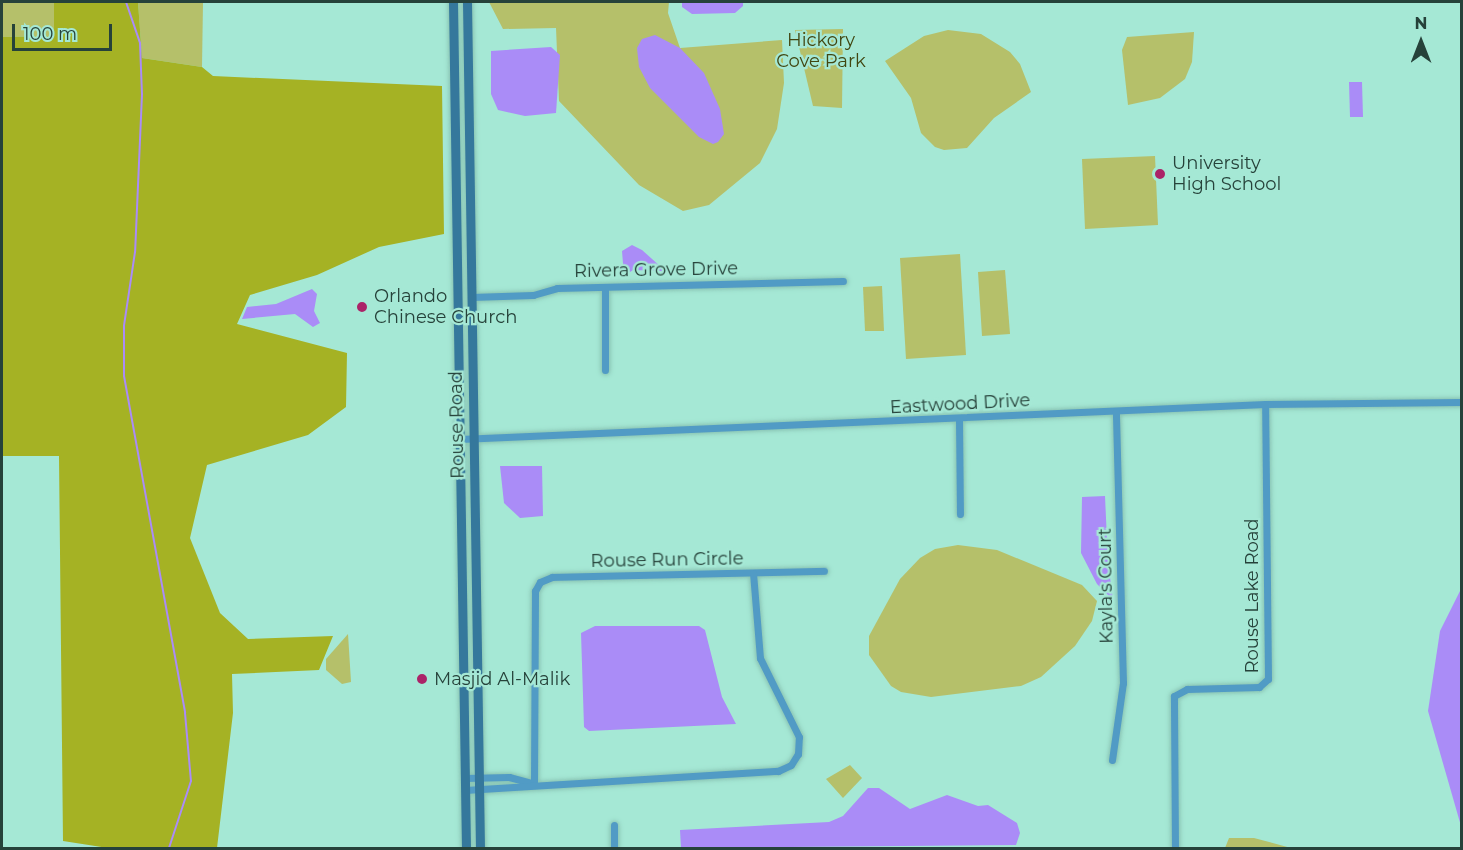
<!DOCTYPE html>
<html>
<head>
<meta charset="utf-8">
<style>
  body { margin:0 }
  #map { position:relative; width:1463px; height:850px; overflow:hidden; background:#a5e8d5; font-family:Montserrat,sans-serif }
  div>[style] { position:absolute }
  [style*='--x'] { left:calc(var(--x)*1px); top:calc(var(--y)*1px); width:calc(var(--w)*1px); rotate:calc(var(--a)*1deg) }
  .green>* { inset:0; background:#b5c06a }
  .forest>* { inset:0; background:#a5b224 }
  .water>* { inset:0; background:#aa8cf7 }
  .stream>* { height:2px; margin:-1px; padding:0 1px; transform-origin:1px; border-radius:1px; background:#aa8cf7 }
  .roads { filter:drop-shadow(0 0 2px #89c3b3) drop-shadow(0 0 2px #89c3b3) }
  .street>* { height:7px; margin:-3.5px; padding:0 3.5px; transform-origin:3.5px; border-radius:3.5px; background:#519bc5 }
  .secondary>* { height:9px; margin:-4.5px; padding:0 4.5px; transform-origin:4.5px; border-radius:4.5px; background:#35789c }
  .dots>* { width:16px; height:16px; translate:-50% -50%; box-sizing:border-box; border:3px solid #a5e8d5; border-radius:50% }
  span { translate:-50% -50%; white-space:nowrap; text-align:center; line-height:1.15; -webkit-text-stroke:4.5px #a5e8d5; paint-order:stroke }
  .park-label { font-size:18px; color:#414611 }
  .poi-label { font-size:18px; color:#26423a }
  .left { translate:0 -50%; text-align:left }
  .street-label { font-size:18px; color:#26423a }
  .frame { position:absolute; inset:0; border:3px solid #26423a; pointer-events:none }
  .north { position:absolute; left:1391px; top:12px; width:60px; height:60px; -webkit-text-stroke:4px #a5e8d5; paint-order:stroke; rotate:0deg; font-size:16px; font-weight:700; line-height:24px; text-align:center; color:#26423a }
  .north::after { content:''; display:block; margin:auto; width:21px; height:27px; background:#26423a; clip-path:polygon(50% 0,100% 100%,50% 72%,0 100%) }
  .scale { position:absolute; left:12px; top:24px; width:100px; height:27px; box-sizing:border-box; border:3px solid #26423a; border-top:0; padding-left:8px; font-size:18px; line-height:21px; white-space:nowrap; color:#26423a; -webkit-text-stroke:4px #a5e8d5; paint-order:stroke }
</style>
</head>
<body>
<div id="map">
  <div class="green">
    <i style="clip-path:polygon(2px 2px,54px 2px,54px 36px,2px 37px)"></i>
    <i style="clip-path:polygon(138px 2px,203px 2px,202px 67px,142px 58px)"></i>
    <i style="clip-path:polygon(489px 2px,669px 2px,668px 13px,680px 48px,782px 40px,784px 83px,777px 129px,760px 163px,709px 205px,683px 211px,639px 185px,559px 101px,556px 28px,503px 29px)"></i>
    <i style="clip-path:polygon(843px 29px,842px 108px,813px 106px,795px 30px)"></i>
    <i style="clip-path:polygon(948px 30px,981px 34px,1010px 52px,1020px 64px,1031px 92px,994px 118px,967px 148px,944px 150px,935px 147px,921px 133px,911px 98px,885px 61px,924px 36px)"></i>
    <i style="clip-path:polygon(1194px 32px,1192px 62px,1185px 79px,1160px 98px,1128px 105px,1122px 50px,1127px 37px)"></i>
    <i style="clip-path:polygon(1155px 156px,1158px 225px,1085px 229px,1082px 159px)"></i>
    <i style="clip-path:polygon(960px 254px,966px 355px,906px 359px,900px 258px)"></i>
    <i style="clip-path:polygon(1005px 270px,1010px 334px,982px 336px,978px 272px)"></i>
    <i style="clip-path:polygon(882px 286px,884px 331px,865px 331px,863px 287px)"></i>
    <i style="clip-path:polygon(958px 545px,997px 550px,1082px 585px,1097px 601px,1092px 621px,1075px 646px,1041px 677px,1021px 686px,931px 697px,901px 692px,891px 686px,869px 655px,869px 636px,900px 579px,920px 558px,935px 549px)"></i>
    <i style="clip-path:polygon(348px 634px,351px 682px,342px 684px,326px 670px,326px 659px)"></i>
    <i style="clip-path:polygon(850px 765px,862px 778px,843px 798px,826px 779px)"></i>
    <i style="clip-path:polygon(1229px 838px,1254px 838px,1291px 848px,1225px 848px)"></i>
  </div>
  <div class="forest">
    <i style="clip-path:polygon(54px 2px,138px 2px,142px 58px,202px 67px,213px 76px,442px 86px,444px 234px,379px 247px,317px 275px,250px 295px,237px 324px,347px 353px,346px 407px,308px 435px,207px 465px,190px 538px,220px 613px,248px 639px,333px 636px,319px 670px,232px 674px,233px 713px,217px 848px,108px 848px,63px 841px,59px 456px,2px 456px,2px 37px,54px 36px)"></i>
  </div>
  <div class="water">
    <i style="clip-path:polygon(682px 2px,743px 2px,743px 6px,735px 13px,692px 14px,682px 7px)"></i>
    <i style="clip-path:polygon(655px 35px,680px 48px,704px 73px,720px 109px,724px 134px,718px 142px,713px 144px,699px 137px,650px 88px,639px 67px,637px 48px,642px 39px)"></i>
    <i style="clip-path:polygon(551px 47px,560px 55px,556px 113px,525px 116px,498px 110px,491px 94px,491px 51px)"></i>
    <i style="clip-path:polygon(1349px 82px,1362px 82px,1363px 117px,1350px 117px)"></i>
    <i style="clip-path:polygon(632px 245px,642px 250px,670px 275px,661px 271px,633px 270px,624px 276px,622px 251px)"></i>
    <i style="clip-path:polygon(312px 289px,317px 294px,314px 311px,320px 323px,313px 327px,295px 314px,242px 319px,247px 307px,276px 304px)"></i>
    <i style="clip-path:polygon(500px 466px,542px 466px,543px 516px,520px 518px,504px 503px)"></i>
    <i style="clip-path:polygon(1105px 496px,1108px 562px,1113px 600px,1097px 584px,1081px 553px,1082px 497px)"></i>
    <i style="clip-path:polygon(1461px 589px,1461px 826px,1428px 711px,1440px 631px)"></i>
    <i style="clip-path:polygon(595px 626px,699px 626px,705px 630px,722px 697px,736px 724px,589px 731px,584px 727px,581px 633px)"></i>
    <i style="clip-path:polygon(868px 788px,879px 788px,910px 809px,947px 795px,978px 806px,988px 805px,1017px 823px,1020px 833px,1016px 845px,681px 848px,680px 830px,829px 822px,843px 816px)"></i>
  </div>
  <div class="stream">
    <i style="--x:126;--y:2;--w:43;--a:71.1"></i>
    <i style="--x:140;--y:43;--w:51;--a:87.8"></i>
    <i style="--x:142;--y:94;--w:158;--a:92.5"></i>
    <i style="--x:135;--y:252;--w:75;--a:98.5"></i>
    <i style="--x:124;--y:326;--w:50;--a:90"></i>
    <i style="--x:124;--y:376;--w:342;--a:79.7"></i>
    <i style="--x:185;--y:713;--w:68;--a:85"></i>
    <i style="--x:191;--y:781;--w:71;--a:108.2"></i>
  </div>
  <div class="roads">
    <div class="street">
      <i style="--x:605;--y:287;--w:83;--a:90"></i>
      <i style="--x:471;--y:297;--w:62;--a:-1.8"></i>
      <i style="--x:533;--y:295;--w:25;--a:-16"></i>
      <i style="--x:557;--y:288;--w:286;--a:-1.4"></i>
      <i style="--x:959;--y:420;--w:94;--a:89.4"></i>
      <i style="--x:460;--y:439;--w:806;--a:-2.49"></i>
      <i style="--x:1265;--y:404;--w:197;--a:-0.6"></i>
      <i style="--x:1112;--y:760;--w:78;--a:-81.9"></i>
      <i style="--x:1123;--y:683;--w:272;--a:-91.5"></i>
      <i style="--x:465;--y:778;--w:44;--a:-1.3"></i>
      <i style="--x:509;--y:777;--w:24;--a:15"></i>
      <i style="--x:534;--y:783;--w:192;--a:-89.7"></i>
      <i style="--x:535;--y:591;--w:10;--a:-61"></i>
      <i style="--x:540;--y:582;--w:13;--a:-23"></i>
      <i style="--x:552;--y:577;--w:272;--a:-1.3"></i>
      <i style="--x:465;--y:790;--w:314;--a:-3.5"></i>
      <i style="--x:778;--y:771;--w:14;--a:-25"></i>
      <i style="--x:791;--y:765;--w:13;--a:-58"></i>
      <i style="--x:798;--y:754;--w:17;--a:-87"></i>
      <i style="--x:799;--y:737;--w:88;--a:-116.3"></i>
      <i style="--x:760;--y:658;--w:85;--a:-94.7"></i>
      <i style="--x:614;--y:825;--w:23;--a:90"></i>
      <i style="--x:1175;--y:848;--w:152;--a:-90.4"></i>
      <i style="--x:1174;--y:696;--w:15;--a:-28"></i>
      <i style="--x:1187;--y:689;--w:72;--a:-1.6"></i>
      <i style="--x:1259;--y:687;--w:12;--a:-42"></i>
      <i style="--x:1268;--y:679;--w:275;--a:-90.6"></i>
    </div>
    <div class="secondary">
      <i style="--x:453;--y:2;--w:846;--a:89.12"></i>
      <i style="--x:467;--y:2;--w:846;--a:89.12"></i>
    </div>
  </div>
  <div class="dots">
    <i style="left:1160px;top:174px;background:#ab2368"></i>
    <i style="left:362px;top:307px;background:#ab2368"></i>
    <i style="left:422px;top:679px;background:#ab2368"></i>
  </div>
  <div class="park-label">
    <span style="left:821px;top:51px">Hickory<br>Cove Park</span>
  </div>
  <div class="poi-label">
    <span class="left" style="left:1172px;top:174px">University<br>High School</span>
    <span class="left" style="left:374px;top:307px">Orlando<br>Chinese Church</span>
    <span class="left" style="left:434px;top:679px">Masjid Al-Malik</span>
  </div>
  <div class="street-label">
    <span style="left:656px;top:270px;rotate:-1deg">Rivera Grove Drive</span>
    <span style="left:960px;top:404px;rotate:-3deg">Eastwood Drive</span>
    <span style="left:457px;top:425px;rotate:-91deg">Rouse Road</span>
    <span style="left:667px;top:560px;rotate:-1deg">Rouse Run Circle</span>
    <span style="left:1106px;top:586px;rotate:-91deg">Kayla's Court</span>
    <span style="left:1252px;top:596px;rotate:-90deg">Rouse Lake Road</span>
  </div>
  <div class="frame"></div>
  <div class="north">N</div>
  <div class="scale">100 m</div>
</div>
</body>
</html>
